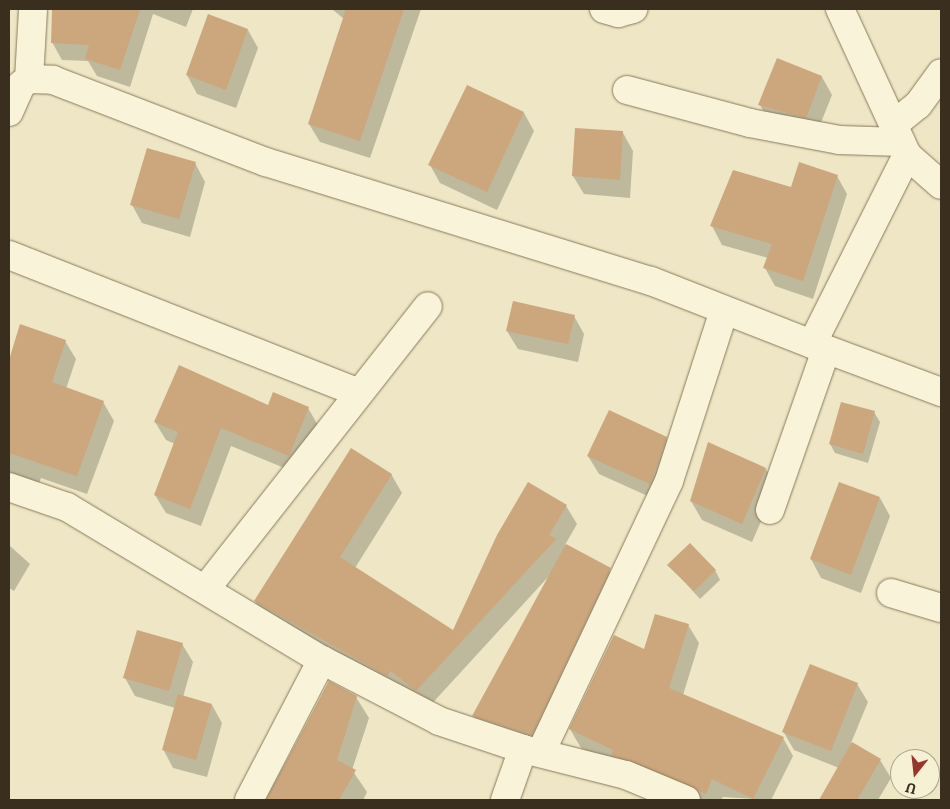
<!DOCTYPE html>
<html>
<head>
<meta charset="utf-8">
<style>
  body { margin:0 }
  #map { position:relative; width:950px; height:809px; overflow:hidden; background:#eee6c5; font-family:Bitter,serif }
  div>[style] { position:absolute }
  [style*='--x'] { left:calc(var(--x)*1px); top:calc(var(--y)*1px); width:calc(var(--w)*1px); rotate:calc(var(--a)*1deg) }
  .shadow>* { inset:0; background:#0003 }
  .building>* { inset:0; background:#cca67c }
  .roads { filter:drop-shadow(0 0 1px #89795b) drop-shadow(0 0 1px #89795b) }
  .street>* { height:28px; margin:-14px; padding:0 14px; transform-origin:14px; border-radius:14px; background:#f9f3d9 }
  span { translate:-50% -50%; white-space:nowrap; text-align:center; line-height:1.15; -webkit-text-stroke:4.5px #f6f0d5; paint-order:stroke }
  .frame { position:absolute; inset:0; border:10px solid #3a2f1f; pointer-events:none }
  .north { position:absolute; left:890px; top:749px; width:50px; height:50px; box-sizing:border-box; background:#f6f0d5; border:1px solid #aba38c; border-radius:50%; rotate:196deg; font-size:14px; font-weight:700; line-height:20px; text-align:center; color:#3a2f1f }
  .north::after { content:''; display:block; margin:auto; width:18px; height:22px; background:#98362b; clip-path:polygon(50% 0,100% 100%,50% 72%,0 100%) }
</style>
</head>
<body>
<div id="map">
  <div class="shadow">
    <i style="clip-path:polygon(54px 9px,193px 9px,186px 27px,153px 14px,130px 87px,97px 76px,88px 61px,62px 60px,52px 42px)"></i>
    <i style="clip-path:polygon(332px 9px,421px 9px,370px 158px,320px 142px,309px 124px,344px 19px)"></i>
    <i style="clip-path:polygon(248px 30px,258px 48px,236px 108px,197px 94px,187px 75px)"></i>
    <i style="clip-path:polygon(822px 77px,832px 95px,816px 135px,770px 123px,760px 105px)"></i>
    <i style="clip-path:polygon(524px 113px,534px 131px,497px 210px,440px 183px,430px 165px)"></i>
    <i style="clip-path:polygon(623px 133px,633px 151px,630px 198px,584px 194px,573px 176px)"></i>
    <i style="clip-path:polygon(195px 163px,205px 182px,190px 237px,142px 223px,132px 205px)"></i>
    <i style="clip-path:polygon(837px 176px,847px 194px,813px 299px,775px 286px,765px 268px,768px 258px,722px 245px,712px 226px,792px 188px)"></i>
    <i style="clip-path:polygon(574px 316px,584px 334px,578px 362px,518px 349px,507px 331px)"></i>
    <i style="clip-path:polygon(21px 326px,65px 341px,76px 359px,66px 389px,103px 402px,114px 421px,87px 494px,41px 478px,38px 486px,9px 477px,9px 363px)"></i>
    <i style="clip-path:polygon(274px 394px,308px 408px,319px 427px,299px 474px,231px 446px,201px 526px,166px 513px,155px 495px,175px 444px,166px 440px,155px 422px,269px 407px)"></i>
    <i style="clip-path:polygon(874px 412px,880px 422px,868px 463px,835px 453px,830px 444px)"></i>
    <i style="clip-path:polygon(666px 438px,677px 456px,661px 502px,599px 474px,588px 456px)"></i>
    <i style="clip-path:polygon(766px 469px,776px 487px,752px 542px,702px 520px,691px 501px)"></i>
    <i style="clip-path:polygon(391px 474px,402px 493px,355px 568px,453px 632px,566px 506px,577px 524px,565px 545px,607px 567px,618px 586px,542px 753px,484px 734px,474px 716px,549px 576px,427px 709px,266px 619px,255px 601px)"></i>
    <i style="clip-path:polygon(880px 498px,890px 516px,861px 593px,821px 578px,811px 559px)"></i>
    <i style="clip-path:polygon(9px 545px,30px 564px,14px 591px,9px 588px)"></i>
    <i style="clip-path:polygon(669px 565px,715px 570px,720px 580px,700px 599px)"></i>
    <i style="clip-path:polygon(688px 625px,699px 643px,683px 695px,783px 738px,793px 756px,771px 800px,723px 797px,721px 800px,688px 800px,581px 748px,570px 729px,645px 651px)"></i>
    <i style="clip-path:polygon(182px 644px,193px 662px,183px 697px,212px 705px,222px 723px,207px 777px,173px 768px,163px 749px,175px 708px,135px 696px,125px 678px)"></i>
    <i style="clip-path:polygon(329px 683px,356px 697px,369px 718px,352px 770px,367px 792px,363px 800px,265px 800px)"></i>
    <i style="clip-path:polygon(857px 684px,868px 702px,851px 743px,880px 760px,891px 778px,878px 800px,821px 800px,839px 768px,794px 750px,783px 731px)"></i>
  </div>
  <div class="building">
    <i style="clip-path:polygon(52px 9px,140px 9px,120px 70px,85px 59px,89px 45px,51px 43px)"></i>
    <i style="clip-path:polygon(346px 9px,404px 9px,360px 141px,308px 124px)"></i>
    <i style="clip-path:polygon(208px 14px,248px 29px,226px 90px,186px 75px)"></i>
    <i style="clip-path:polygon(777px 58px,822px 76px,806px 118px,758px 105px)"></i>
    <i style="clip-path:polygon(467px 85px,524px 112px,487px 192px,428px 165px)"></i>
    <i style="clip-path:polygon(575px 128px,623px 131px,620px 180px,572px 176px)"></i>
    <i style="clip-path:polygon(147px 148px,196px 162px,179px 219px,130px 205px)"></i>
    <i style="clip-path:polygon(799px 162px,838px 175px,803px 281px,763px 268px,772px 244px,710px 226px,733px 170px,791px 187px)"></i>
    <i style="clip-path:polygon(513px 301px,575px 315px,568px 344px,506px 331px)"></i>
    <i style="clip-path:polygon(20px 324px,66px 340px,52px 382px,104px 401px,77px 476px,9px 453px,9px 360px)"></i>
    <i style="clip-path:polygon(179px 365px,268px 405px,273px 392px,309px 407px,289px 456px,221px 428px,190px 509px,154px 495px,178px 432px,154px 422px)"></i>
    <i style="clip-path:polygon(841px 402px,875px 411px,863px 454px,829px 444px)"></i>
    <i style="clip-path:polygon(609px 410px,667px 437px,650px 484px,587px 456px)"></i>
    <i style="clip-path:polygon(708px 442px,766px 468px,742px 524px,690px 501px)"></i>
    <i style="clip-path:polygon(351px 448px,392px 474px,340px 557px,453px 630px,497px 535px,528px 482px,567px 505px,549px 535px,556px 539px,416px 691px,391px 671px,387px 676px,254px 601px)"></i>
    <i style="clip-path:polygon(839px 482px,880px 497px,851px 575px,810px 559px)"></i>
    <i style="clip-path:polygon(690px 543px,716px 570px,694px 591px,667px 565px)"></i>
    <i style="clip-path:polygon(566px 544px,611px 568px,532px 735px,472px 716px)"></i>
    <i style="clip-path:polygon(655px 614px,689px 624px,669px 688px,784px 737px,753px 799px,712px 779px,706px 794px,611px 755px,613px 750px,569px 729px,614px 635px,644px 649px)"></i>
    <i style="clip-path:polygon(137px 630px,183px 643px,169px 691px,123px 678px)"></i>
    <i style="clip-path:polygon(810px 664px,858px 683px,831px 751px,782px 732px)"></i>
    <i style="clip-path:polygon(329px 681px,357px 696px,337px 760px,356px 770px,339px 800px,266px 800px)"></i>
    <i style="clip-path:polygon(178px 694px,212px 704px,196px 760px,162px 750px)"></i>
    <i style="clip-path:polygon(852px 742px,881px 759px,857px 800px,819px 800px)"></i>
  </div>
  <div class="roads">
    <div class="street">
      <i style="--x:604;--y:9;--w:15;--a:16"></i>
      <i style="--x:618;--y:13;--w:16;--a:-15"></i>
      <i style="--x:840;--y:9;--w:161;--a:65.3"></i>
      <i style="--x:907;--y:155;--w:45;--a:41.4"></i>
      <i style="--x:29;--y:79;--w:70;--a:-86.7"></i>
      <i style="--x:627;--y:90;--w:127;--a:15"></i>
      <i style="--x:750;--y:123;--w:91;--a:10.8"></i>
      <i style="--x:839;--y:140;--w:62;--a:1.8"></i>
      <i style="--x:9;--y:112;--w:30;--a:-66"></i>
      <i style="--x:21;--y:85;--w:10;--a:-37"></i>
      <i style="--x:29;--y:79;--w:24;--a:2"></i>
      <i style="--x:53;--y:80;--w:228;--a:21.1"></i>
      <i style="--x:266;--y:162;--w:403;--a:17.2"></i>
      <i style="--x:651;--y:281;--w:173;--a:21.4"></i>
      <i style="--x:812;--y:344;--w:212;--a:-63.3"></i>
      <i style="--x:893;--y:125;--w:32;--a:-39"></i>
      <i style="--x:918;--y:105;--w:39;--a:-54"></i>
      <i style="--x:9;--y:255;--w:374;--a:21.5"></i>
      <i style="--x:812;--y:344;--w:138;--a:20.4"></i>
      <i style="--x:9;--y:487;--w:61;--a:19"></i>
      <i style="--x:67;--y:507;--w:297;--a:31"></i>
      <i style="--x:322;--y:660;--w:132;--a:27.5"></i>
      <i style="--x:439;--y:721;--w:89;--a:18.4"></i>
      <i style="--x:523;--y:749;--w:106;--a:14.2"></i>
      <i style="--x:626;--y:775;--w:65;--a:22.6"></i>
      <i style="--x:770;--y:510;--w:170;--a:-70.7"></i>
      <i style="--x:207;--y:587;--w:357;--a:-51.8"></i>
      <i style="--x:891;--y:593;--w:52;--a:16.7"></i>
      <i style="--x:541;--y:752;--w:300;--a:-64.7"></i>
      <i style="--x:669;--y:481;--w:179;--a:-72.1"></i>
      <i style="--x:249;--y:800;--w:158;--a:-62.5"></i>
      <i style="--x:505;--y:800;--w:54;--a:-70.6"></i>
    </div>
  </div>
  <div class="frame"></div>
  <div class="north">U</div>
</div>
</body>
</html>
